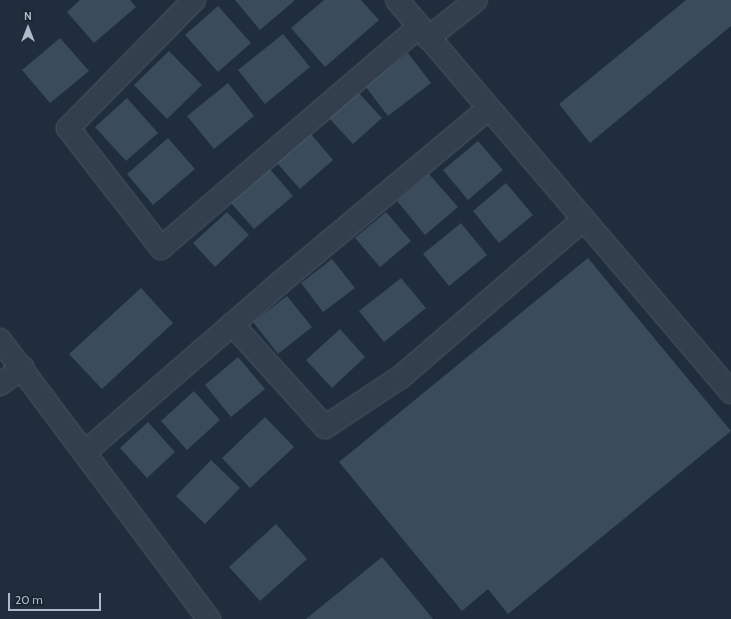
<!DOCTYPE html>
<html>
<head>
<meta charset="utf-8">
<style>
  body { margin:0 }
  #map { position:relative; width:731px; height:619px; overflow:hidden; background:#1f2d3c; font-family:Cabin,sans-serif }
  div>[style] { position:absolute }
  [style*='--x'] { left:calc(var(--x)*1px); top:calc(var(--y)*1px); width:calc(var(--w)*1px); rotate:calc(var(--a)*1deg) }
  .building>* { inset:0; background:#3a4c5b }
  .roads { filter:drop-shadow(0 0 1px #4e5a66) drop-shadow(0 0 1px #4e5a66) }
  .street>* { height:22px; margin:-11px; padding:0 11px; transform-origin:11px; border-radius:11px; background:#333f4c }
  span { translate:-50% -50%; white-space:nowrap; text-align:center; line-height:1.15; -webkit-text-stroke:3.5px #182430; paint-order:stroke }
  .north { position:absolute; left:8px; top:8px; width:40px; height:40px; -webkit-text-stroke:3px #182430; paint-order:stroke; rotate:0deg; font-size:11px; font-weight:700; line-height:16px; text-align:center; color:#aebac8 }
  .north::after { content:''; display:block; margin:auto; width:14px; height:18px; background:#aebac8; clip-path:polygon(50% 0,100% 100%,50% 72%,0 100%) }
  .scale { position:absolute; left:8px; top:593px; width:93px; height:18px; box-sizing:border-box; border:2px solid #aebac8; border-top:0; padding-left:5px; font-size:12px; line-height:14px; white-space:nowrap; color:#aebac8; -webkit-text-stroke:3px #182430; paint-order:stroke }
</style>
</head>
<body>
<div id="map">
  <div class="building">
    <i style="clip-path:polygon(80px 0,130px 0,136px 7px,94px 43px,67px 12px)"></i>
    <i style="clip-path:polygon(235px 0,293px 0,294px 1px,260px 30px)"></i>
    <i style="clip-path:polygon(324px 0,361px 0,379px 20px,325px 67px,291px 28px)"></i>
    <i style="clip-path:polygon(686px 0,731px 0,731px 26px,590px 143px,559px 104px)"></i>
    <i style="clip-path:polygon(218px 6px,251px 43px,218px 72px,185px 35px)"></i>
    <i style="clip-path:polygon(283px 34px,310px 67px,265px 104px,238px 70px)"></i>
    <i style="clip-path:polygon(60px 38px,89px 71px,50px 103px,22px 70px)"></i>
    <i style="clip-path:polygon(169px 51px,202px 85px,167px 119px,134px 85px)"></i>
    <i style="clip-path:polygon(408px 53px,431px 83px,388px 116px,365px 86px)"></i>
    <i style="clip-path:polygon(228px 83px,254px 116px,214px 149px,187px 116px)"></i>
    <i style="clip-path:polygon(356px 90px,382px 118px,353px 144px,328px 117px)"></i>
    <i style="clip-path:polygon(127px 98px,158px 133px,126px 161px,95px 127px)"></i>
    <i style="clip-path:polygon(310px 133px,333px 160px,300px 189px,277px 163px)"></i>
    <i style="clip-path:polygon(168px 138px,195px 169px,153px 205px,127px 174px)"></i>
    <i style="clip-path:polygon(478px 141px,503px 170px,468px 200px,443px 170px)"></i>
    <i style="clip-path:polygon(270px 169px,293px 196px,254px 229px,231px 203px)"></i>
    <i style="clip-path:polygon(429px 174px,458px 207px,425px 235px,397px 201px)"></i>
    <i style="clip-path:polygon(506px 183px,533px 215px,499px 243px,473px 211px)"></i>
    <i style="clip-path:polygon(227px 212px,249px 235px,215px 267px,193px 243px)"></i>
    <i style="clip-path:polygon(386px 212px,411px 241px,380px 267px,355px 238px)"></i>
    <i style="clip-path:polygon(461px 223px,487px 255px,449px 286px,423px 254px)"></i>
    <i style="clip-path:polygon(588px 258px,731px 431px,508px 614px,488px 589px,462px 611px,339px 462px)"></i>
    <i style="clip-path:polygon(332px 259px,355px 288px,323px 312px,301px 283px)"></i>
    <i style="clip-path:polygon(401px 278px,426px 308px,384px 342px,359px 311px)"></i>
    <i style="clip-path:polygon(141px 288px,173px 323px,102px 389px,69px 354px)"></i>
    <i style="clip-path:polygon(287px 296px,312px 327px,278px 354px,253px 322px)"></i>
    <i style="clip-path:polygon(340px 329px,365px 357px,332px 388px,306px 360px)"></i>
    <i style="clip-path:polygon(238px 357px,265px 389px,231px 417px,205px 385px)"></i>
    <i style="clip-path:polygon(194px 391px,220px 420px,187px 450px,161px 421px)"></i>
    <i style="clip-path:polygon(265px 417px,294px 447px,250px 488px,222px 458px)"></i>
    <i style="clip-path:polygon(148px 422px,175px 452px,147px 478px,120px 448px)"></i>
    <i style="clip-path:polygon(211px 460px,240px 488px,205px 524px,176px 496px)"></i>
    <i style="clip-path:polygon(276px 524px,307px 559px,260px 601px,229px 567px)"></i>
    <i style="clip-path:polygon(382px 557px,433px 619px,306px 619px)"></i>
  </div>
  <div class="roads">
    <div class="street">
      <i style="--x:194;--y:0;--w:180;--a:134.5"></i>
      <i style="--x:68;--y:128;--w:152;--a:52.2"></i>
      <i style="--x:161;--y:248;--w:340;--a:-40.6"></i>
      <i style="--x:397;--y:0;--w:515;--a:49.57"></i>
      <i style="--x:428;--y:38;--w:61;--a:-38.4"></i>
      <i style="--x:232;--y:324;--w:139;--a:47.9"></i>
      <i style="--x:325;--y:427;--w:92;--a:-33.5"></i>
      <i style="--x:402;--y:376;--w:239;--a:-40.8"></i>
      <i style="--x:0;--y:340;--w:349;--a:53.2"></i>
      <i style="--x:0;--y:384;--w:28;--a:-35"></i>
      <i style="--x:85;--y:452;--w:259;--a:-40.9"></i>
      <i style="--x:281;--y:282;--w:270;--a:-39.9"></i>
    </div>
  </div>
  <div class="north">N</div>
  <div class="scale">20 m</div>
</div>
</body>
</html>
